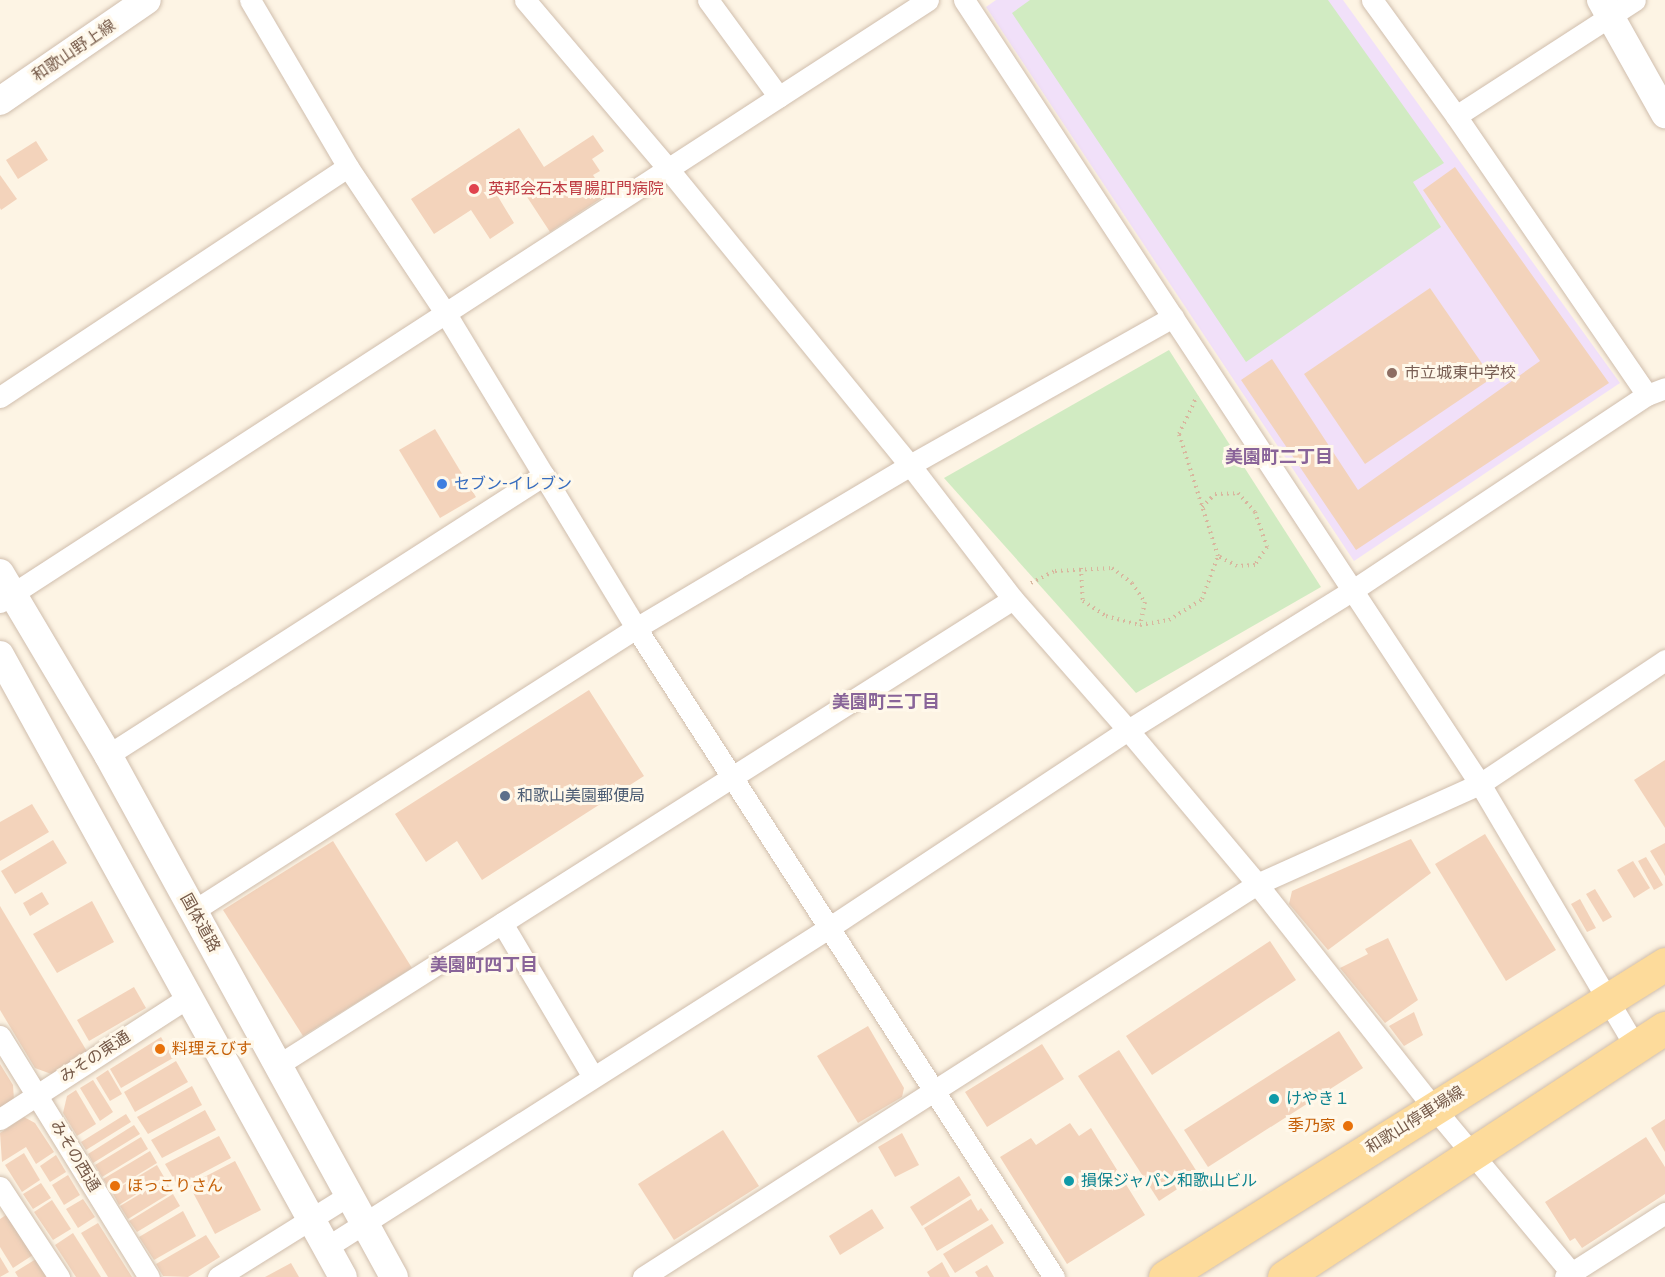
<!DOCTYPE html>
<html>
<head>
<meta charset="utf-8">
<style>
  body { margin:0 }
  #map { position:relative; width:1665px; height:1277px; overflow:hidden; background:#fdf4e4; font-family:"Fira Sans Condensed","Noto Sans JP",sans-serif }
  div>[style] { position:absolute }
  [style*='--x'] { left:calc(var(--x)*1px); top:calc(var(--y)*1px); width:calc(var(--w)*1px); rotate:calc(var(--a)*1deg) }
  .education>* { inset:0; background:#f1e0f9 }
  .green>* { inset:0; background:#d1ebc2 }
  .building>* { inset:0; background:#f3d3bb }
  .path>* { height:4px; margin-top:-2px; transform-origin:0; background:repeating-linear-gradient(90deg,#d8b69e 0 1.5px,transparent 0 6px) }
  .roads { filter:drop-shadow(0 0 2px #d0bead) drop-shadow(0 0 2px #d0bead) }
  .street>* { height:21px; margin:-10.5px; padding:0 10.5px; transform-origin:10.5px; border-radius:10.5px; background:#fff }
  .secondary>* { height:28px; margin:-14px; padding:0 14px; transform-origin:14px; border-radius:14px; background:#fff }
  .primary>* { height:33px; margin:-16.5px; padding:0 16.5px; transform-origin:16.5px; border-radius:16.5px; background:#fddb9b }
  .dots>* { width:16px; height:16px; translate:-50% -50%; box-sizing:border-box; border:3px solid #fff8ea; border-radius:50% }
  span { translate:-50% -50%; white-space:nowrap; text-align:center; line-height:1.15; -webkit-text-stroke:6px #fff8ea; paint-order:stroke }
  .street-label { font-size:16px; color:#765a49 }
  .health-label { font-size:16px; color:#be3a42 }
  .left { translate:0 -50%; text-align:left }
  .education-label { font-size:16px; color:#785e54 }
  .shop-label { font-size:16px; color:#366cbe }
  .service-label { font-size:16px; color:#4e5e75 }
  .food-label { font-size:16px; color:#c56008 }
  .right { translate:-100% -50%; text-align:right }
  .culture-label { font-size:16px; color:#0d838f }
  .neighbourhood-label { font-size:18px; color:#896499; font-weight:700 }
</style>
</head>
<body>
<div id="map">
  <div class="education">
    <i style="clip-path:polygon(996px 0,1343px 0,1620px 383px,1354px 561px,986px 7px)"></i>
  </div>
  <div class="green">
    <i style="clip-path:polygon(1030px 0,1328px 0,1444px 163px,1413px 182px,1441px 227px,1246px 362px,1012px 13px)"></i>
    <i style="clip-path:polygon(1169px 350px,1321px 587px,1136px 693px,944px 478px)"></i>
  </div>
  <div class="building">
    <i style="clip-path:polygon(519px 128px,544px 167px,593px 135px,604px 151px,592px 159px,600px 171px,593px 175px,606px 195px,550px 232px,514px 177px,507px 181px,510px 186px,497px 195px,514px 223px,490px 239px,471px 210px,434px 234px,411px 199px)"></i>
    <i style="clip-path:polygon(36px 141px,48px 160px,18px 179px,6px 160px)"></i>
    <i style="clip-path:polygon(1455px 167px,1609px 383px,1356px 550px,1241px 380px,1272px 359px,1358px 490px,1540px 361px,1423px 190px)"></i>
    <i style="clip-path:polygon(0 175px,17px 199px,1px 210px,0 208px)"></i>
    <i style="clip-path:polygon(1430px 288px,1492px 378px,1365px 464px,1304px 374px)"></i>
    <i style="clip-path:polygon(435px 429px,476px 497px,440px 518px,399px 450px)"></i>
    <i style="clip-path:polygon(589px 690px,644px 776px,482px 880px,457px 841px,426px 862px,395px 814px)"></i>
    <i style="clip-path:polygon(1665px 760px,1665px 828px,1634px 780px)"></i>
    <i style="clip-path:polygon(32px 804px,49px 832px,0 861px,0 822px)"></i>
    <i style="clip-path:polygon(1485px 834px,1556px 950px,1506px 981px,1435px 864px)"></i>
    <i style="clip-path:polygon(1411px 839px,1431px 873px,1328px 950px,1289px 904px,1292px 891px)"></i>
    <i style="clip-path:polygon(53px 840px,67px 863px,15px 894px,1px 871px)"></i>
    <i style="clip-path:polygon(333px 841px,412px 968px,303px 1036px,223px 910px)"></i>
    <i style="clip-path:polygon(1665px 843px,1665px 876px,1650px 851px)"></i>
    <i style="clip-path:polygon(1646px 857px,1663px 885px,1654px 890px,1638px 861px)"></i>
    <i style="clip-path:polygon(1633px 861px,1650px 888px,1634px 898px,1617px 870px)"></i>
    <i style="clip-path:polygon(1595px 889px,1612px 917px,1603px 922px,1586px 894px)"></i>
    <i style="clip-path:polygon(42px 892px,49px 904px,30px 916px,23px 903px)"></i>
    <i style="clip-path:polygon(1580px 899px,1596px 928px,1587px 932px,1571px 904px)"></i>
    <i style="clip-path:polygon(92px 901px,114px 942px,57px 973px,33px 934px)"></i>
    <i style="clip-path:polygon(0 906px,88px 1053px,54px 1075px,35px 1068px,0 1010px)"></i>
    <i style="clip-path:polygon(1388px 938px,1418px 1000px,1385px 1023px,1340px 968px,1368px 954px,1365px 949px)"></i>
    <i style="clip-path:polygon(1270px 941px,1296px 980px,1152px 1075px,1126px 1036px)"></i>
    <i style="clip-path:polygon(134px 987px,146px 1008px,89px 1041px,77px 1020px)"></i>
    <i style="clip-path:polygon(1414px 1012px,1423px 1035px,1404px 1046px,1389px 1026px)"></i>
    <i style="clip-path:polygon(868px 1026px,904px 1088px,902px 1097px,858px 1123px,817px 1056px)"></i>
    <i style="clip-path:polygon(1339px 1031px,1363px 1068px,1208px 1167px,1184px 1130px)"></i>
    <i style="clip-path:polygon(161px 1037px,173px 1058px,121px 1088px,110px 1069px)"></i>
    <i style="clip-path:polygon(1042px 1044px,1064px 1079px,987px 1127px,965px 1092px)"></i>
    <i style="clip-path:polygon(1119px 1050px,1199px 1175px,1159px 1201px,1078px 1076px)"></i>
    <i style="clip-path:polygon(176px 1061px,188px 1082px,135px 1112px,124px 1092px)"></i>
    <i style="clip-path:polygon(0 1064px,13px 1085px,14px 1100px,0 1109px)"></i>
    <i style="clip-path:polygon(108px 1070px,122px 1094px,110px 1101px,96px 1078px)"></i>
    <i style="clip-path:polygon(93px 1080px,113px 1112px,100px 1121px,80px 1088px)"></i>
    <i style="clip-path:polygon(192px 1086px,202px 1105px,148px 1134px,137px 1117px)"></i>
    <i style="clip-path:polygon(76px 1090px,96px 1124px,77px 1136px,63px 1113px,67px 1096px)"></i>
    <i style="clip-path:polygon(205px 1110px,216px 1130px,162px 1158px,151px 1140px)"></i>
    <i style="clip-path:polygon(126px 1114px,131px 1122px,86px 1150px,81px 1142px)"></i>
    <i style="clip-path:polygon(24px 1117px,35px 1123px,54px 1152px,36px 1164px,26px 1147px,2px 1162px,0 1133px)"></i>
    <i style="clip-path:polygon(1665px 1119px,1665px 1152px,1651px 1128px)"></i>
    <i style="clip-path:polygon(1070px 1123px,1079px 1136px,1091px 1128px,1145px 1215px,1067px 1264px,1000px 1157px,1031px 1138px,1036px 1145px)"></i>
    <i style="clip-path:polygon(134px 1125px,140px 1134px,93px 1163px,88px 1154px)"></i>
    <i style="clip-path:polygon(723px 1130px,759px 1186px,674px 1240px,638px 1184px)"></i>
    <i style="clip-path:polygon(902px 1133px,919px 1165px,895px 1177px,878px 1147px)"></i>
    <i style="clip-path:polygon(219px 1136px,231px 1158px,178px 1186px,165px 1164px)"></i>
    <i style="clip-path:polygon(141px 1137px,148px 1149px,102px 1177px,95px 1165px)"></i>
    <i style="clip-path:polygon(1646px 1137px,1665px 1167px,1665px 1194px,1582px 1248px,1575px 1238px,1570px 1241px,1545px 1202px)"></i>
    <i style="clip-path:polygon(150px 1151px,157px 1163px,111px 1191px,103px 1179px)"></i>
    <i style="clip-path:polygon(24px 1153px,40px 1180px,22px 1192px,5px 1165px)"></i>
    <i style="clip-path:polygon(56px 1155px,66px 1172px,50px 1182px,40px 1166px)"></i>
    <i style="clip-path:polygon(235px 1161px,261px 1210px,215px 1234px,189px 1185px)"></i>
    <i style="clip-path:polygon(157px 1165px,164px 1177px,119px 1205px,112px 1192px)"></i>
    <i style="clip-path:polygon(68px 1175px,80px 1195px,64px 1205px,52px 1185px)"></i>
    <i style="clip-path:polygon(959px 1176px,971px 1195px,922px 1226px,910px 1207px)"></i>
    <i style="clip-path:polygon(165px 1179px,172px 1192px,128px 1219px,120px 1206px)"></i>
    <i style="clip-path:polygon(41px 1183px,51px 1198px,33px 1209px,23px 1194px)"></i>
    <i style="clip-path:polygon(173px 1194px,180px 1206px,137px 1232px,129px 1221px)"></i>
    <i style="clip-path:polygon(83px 1199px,95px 1217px,78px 1228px,66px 1209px)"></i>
    <i style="clip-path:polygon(971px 1199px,978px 1211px,981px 1208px,989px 1220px,937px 1251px,924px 1228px)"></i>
    <i style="clip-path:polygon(52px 1200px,71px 1229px,53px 1240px,34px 1212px)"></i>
    <i style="clip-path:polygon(872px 1209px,884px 1228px,840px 1255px,829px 1236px)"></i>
    <i style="clip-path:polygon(183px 1211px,196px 1236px,154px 1260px,139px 1237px)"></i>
    <i style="clip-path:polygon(6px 1215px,33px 1255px,13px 1268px,0 1247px,0 1219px)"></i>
    <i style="clip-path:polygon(98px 1223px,132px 1277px,108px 1277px,81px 1233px)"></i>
    <i style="clip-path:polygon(992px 1224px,1004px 1243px,955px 1273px,943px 1254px)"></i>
    <i style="clip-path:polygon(73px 1233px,101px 1277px,76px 1277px,55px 1245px)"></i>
    <i style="clip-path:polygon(206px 1235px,220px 1257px,188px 1277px,163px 1276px,156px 1264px)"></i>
    <i style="clip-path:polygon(0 1257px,9px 1272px,0 1277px)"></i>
    <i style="clip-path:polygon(36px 1259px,48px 1277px,18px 1277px,15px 1272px)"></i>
    <i style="clip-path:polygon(942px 1262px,950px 1277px,930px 1277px,927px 1272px)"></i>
    <i style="clip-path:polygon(291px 1263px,299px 1277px,265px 1277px)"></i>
    <i style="clip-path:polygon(987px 1265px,994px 1277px,978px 1277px,975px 1272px)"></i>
  </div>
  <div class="path">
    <i style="--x:1202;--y:507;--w:18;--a:-45"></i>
    <i style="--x:1215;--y:494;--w:23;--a:-2"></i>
    <i style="--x:1238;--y:493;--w:25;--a:48"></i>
    <i style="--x:1255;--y:512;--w:37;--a:71"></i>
    <i style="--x:1267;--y:547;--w:22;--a:124"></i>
    <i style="--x:1255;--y:565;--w:18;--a:177"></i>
    <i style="--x:1237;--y:566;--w:21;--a:-152"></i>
    <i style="--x:1081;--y:568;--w:33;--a:87"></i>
    <i style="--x:1083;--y:601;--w:27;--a:33"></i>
    <i style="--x:1106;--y:616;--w:35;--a:15"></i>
    <i style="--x:1140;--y:625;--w:29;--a:-10"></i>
    <i style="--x:1169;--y:620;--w:39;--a:-32"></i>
    <i style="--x:1202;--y:599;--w:46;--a:-69.6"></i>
    <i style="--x:1218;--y:556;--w:128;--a:-107.7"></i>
    <i style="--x:1179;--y:434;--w:42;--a:-64.7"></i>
    <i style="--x:1031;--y:583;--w:27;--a:-27"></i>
    <i style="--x:1055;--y:571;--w:57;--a:-3"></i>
    <i style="--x:1112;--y:568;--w:25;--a:37"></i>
    <i style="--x:1132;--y:583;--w:23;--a:56"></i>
    <i style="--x:1145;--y:602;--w:24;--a:102"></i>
  </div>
  <div class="roads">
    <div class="street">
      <i style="--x:250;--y:0;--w:194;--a:59.6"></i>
      <i style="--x:348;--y:167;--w:177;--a:56.3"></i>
      <i style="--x:446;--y:314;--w:367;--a:58.8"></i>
      <i style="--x:636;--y:628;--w:772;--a:57.22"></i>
      <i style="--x:525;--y:0;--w:223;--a:49.7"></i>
      <i style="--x:669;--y:170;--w:381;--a:50.8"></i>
      <i style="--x:910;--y:465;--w:169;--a:52.5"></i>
      <i style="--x:1013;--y:599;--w:174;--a:48.7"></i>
      <i style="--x:1128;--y:730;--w:201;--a:50"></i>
      <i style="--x:1257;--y:884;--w:285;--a:51.7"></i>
      <i style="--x:1434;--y:1108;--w:220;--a:50.2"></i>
      <i style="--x:708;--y:0;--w:120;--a:53.8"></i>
      <i style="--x:964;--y:0;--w:939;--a:56.65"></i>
      <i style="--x:1480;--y:784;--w:304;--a:59.4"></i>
      <i style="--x:1372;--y:0;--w:143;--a:54.1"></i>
      <i style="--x:1456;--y:116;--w:338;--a:55.6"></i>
      <i style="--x:1456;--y:116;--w:213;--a:-32.9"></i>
      <i style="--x:0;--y:397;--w:417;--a:-33.5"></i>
      <i style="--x:0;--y:602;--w:1106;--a:-32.97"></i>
      <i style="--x:108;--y:755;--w:518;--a:-32.71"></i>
      <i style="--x:193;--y:911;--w:526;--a:-32.57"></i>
      <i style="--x:636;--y:628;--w:319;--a:-30.7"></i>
      <i style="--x:910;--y:465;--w:302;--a:-29.4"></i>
      <i style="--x:502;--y:923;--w:179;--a:59.4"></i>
      <i style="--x:0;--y:1036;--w:283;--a:58.3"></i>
      <i style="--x:278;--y:1065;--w:870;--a:-32.38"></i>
      <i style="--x:0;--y:1119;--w:226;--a:-32.9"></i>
      <i style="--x:0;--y:1187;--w:108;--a:56.8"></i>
      <i style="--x:327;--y:1247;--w:596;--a:-32.46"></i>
      <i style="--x:830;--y:927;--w:357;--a:-33.5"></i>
      <i style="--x:1128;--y:730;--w:265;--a:-31.9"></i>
      <i style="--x:1353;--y:590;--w:353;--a:-33.6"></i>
      <i style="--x:1647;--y:395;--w:19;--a:-21"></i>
      <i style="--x:218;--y:1277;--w:155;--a:-32"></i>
      <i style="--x:643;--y:1277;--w:729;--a:-32.62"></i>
      <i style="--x:1257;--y:884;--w:244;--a:-24.2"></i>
      <i style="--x:1480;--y:784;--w:223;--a:-33.8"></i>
      <i style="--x:1565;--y:1277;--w:119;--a:-32.6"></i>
    </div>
    <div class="secondary">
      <i style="--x:1601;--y:0;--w:131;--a:60.7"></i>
      <i style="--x:0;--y:101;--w:178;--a:-34.5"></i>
      <i style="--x:0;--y:573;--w:212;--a:59.3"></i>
      <i style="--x:108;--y:755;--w:595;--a:61.28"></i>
      <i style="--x:0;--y:655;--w:710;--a:61.13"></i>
    </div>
    <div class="primary">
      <i style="--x:1165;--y:1277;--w:590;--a:-32.05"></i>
      <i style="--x:1284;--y:1277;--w:455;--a:-33.2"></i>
    </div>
  </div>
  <div class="dots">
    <i style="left:474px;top:189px;background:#e0444e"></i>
    <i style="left:1392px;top:373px;background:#8d6e63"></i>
    <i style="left:442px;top:484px;background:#3f7fe0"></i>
    <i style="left:505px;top:796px;background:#5c6f8a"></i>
    <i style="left:160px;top:1049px;background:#e8710a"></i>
    <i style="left:1274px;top:1099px;background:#0f9aa8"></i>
    <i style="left:1348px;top:1126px;background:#e8710a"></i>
    <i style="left:1069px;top:1181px;background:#0f9aa8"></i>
    <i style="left:115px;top:1186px;background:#e8710a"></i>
  </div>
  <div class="street-label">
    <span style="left:74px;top:51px;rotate:-34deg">和歌山野上線</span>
    <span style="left:200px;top:923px;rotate:61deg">国体道路</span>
    <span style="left:95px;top:1057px;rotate:-33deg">みその東通</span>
    <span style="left:1415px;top:1120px;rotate:-32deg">和歌山停車場線</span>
    <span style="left:75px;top:1156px;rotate:59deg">みその西通</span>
  </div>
  <div class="health-label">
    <span class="left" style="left:488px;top:189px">英邦会石本胃腸肛門病院</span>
  </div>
  <div class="education-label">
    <span class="left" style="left:1404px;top:373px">市立城東中学校</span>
  </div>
  <div class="shop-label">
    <span class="left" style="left:454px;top:484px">セブン-イレブン</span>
  </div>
  <div class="service-label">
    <span class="left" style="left:517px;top:796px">和歌山美園郵便局</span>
  </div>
  <div class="food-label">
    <span class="left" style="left:172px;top:1049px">料理えびす</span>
    <span class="right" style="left:1336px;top:1126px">季乃家</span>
    <span class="left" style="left:127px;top:1186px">ほっこりさん</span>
  </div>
  <div class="culture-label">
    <span class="left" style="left:1286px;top:1099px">けやき１</span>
    <span class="left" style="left:1081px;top:1181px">損保ジャパン和歌山ビル</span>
  </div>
  <div class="neighbourhood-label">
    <span style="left:1279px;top:457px">美園町二丁目</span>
    <span style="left:886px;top:702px">美園町三丁目</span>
    <span style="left:484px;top:965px">美園町四丁目</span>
  </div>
</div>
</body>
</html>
